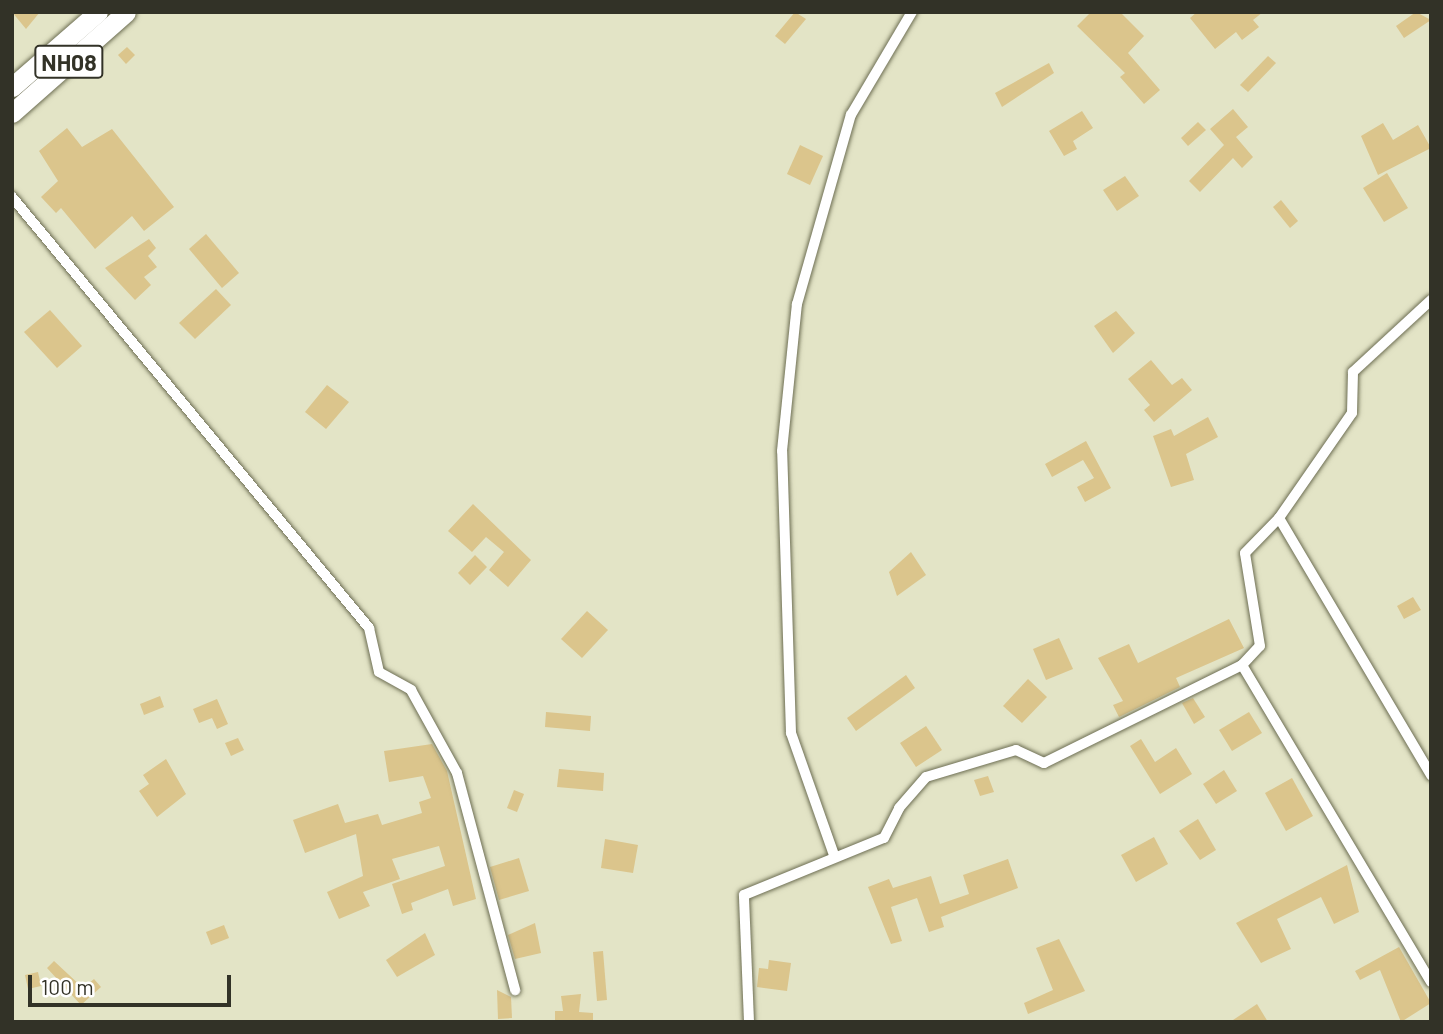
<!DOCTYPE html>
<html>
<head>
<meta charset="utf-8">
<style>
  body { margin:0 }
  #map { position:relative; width:1443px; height:1034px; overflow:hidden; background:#e3e4c6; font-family:Barlow,sans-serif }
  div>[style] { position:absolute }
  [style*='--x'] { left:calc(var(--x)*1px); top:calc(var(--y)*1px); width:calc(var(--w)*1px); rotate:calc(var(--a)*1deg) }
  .building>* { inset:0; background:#dbc58c }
  .roads { filter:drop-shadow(0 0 2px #6d6e53) drop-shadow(0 0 2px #6d6e53) }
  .minor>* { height:10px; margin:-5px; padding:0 5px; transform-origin:5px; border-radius:5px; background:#fff }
  .trunk>* { height:19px; margin:-9.5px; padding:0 9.5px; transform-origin:9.5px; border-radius:9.5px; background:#fff }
  span { translate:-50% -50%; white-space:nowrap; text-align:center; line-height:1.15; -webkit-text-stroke:5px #fff; paint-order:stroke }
  .shield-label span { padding:2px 5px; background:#fff; border:2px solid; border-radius:5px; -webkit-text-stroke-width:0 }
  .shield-label { font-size:23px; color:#323227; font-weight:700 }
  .frame { position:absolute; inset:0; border:14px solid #323227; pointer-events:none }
  .scale { position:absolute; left:28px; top:975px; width:203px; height:32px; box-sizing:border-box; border:4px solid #323227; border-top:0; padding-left:9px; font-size:21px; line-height:24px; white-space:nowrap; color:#323227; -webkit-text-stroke:5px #fff; paint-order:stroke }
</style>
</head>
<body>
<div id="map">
  <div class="building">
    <i style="clip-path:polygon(12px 12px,40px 12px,26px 29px)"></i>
    <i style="clip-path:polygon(795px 12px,806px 19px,785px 44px,775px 36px)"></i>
    <i style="clip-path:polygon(1091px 12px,1120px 12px,1144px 36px,1128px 53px,1160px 90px,1144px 104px,1120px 77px,1125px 73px,1077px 26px)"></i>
    <i style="clip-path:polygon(1197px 12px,1263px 12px,1253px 20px,1259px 27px,1242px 40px,1236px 32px,1215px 49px,1190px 18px)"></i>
    <i style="clip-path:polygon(1416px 12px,1431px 20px,1404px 38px,1396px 26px)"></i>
    <i style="clip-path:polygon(127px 47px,135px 55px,126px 64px,118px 55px)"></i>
    <i style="clip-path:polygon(1268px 56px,1276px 63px,1248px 92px,1240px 85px)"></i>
    <i style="clip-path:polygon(1049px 63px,1054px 73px,1002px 107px,995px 93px)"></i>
    <i style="clip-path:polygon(1233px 109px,1248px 127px,1236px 137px,1253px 157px,1242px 168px,1233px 158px,1200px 192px,1189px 181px,1224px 145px,1210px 129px)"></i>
    <i style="clip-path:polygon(1082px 111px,1093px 128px,1073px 141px,1077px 149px,1064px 156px,1049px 131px)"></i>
    <i style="clip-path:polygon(1198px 122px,1206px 130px,1188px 146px,1181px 138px)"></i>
    <i style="clip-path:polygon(1383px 123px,1393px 140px,1418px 125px,1431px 148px,1378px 175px,1361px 136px)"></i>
    <i style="clip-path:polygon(67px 128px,82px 147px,112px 129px,174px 207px,144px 231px,132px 216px,95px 249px,61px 208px,56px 213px,41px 197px,58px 181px,39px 151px)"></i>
    <i style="clip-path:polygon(800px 145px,823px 156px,810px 185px,787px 174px)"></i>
    <i style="clip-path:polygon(1387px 173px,1408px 208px,1384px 222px,1363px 188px)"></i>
    <i style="clip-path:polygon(1125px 176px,1139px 196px,1117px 211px,1103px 190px)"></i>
    <i style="clip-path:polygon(1281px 200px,1298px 221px,1290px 228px,1273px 207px)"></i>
    <i style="clip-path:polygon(206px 234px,239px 273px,222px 288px,189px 249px)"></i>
    <i style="clip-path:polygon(149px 239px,156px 248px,148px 256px,157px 267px,144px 277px,151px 285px,135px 300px,105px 268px)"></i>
    <i style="clip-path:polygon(216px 289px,231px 305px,195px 339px,179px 323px)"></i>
    <i style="clip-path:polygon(50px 310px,82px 346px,57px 368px,24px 332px)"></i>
    <i style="clip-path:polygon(1116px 311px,1135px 333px,1113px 353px,1094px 326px)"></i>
    <i style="clip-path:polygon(1151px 360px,1172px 385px,1182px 378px,1192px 390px,1154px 422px,1144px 410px,1150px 405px,1128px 379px)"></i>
    <i style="clip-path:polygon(327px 385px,349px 402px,326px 429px,305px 412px)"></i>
    <i style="clip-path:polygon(1208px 417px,1218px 437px,1186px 454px,1194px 480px,1171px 487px,1153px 436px,1171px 429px,1174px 436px)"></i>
    <i style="clip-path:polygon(1086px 441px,1111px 488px,1085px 502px,1077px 487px,1094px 478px,1083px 460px,1052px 477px,1045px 464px)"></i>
    <i style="clip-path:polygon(473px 504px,531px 560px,508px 587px,489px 570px,504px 552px,486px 537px,472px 552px,448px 531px)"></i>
    <i style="clip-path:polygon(911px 552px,926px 575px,897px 596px,889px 572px)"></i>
    <i style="clip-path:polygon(475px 555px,487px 567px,470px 585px,458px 573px)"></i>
    <i style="clip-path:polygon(1413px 597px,1421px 610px,1404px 619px,1397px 606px)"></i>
    <i style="clip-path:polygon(587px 611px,608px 630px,582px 658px,561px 639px)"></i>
    <i style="clip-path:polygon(1229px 619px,1244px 648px,1176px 678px,1180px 687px,1119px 717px,1113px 705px,1123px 701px,1098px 658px,1129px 644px,1138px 663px)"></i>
    <i style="clip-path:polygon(1059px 638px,1073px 669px,1046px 680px,1033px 649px)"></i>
    <i style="clip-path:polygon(906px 675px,915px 688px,856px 731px,847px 718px)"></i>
    <i style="clip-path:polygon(1028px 679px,1047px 697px,1022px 723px,1003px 706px)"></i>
    <i style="clip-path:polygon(160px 696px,164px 707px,144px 715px,140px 704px)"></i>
    <i style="clip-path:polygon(1193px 698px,1205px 717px,1194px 724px,1182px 703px)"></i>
    <i style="clip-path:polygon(217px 699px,228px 724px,217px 729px,212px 718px,199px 723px,193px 709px)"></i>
    <i style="clip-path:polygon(546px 712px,591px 716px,590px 731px,545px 727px)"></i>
    <i style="clip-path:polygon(1249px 712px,1262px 733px,1232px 751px,1219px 730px)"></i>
    <i style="clip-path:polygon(926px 726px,942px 750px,916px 767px,900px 743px)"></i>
    <i style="clip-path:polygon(238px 738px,244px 750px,231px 756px,225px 743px)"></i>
    <i style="clip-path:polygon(1141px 739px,1155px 762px,1176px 748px,1192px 774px,1160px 794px,1130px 746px)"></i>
    <i style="clip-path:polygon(432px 744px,447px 771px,476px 899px,453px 906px,448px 889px,411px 903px,413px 910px,402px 914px,392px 884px,445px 866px,439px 846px,392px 859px,400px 879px,363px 892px,370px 906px,339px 919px,327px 892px,363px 876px,356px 834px,305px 853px,293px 820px,338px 804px,345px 823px,378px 814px,382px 825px,422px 813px,419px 802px,431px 798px,423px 776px,389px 782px,384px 751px)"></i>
    <i style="clip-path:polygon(166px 759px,186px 794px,157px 817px,139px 791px,149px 784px,143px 775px)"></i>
    <i style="clip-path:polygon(559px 769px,604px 773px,603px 791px,557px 787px)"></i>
    <i style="clip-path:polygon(1224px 770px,1237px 791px,1216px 804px,1203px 784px)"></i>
    <i style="clip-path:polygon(988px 776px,994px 792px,980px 796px,974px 780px)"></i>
    <i style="clip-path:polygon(1292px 778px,1313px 816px,1286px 831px,1265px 793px)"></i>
    <i style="clip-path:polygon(514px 790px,524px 794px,517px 812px,507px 808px)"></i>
    <i style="clip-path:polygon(1198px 819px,1216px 850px,1200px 860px,1179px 831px)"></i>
    <i style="clip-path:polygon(1154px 837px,1168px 864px,1136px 882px,1121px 855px)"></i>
    <i style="clip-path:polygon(605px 839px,638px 845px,633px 873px,601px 868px)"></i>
    <i style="clip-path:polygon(519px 858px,529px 891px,499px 900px,490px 867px)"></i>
    <i style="clip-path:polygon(1008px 859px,1018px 888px,941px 917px,944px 927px,929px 932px,917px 898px,891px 907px,902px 941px,891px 944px,868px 887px,889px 879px,893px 888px,931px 876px,940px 904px,969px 894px,963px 875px)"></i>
    <i style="clip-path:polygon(1347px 865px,1359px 912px,1334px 924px,1321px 897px,1277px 919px,1291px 949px,1261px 963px,1236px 923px)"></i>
    <i style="clip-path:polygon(535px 923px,541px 953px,515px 959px,508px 935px)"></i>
    <i style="clip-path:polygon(224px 925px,229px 938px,211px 945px,206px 932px)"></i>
    <i style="clip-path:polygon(425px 933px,435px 955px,397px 977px,386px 960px)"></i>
    <i style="clip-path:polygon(1059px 939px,1085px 991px,1028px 1014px,1024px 1003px,1053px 990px,1036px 948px)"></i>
    <i style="clip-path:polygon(1399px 947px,1431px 1003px,1401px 1022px,1380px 970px,1360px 980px,1355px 971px)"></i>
    <i style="clip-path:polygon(603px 951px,607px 1000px,597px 1001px,593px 952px)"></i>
    <i style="clip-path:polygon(769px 960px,791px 963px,787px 991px,757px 987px,759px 968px,768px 969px)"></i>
    <i style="clip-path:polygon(54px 961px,83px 988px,94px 979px,101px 987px,81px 1005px,47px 968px)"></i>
    <i style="clip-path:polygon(38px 972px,41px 986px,28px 989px,25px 975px)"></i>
    <i style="clip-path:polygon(497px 990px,511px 997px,512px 1018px,498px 1019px)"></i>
    <i style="clip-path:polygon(581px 994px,579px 1012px,593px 1013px,593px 1022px,555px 1022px,555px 1011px,563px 1011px,561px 996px)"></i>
    <i style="clip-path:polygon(1257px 1004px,1268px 1022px,1230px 1022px)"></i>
  </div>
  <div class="roads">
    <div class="minor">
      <i style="--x:12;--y:197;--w:560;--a:50.36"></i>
      <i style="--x:369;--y:628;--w:45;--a:77.2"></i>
      <i style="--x:379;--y:672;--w:37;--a:29"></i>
      <i style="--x:411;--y:690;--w:95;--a:61"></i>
      <i style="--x:457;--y:773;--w:225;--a:75"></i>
      <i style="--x:1279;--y:518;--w:299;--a:59.4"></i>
      <i style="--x:1242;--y:665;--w:369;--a:59.2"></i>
      <i style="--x:834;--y:855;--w:129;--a:-109.4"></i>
      <i style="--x:791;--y:733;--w:282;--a:-91.8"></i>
      <i style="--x:782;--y:451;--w:148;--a:-84.2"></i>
      <i style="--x:797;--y:304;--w:197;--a:-74.1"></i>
      <i style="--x:851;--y:115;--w:120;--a:-59.4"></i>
      <i style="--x:749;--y:1022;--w:127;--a:-92.3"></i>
      <i style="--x:744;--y:895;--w:151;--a:-22.2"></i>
      <i style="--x:884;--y:838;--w:34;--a:-63"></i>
      <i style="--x:899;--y:808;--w:41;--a:-48.9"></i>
      <i style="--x:926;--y:777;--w:94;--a:-16.7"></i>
      <i style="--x:1016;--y:750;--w:31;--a:25"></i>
      <i style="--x:1044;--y:763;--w:221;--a:-26.3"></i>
      <i style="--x:1242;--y:665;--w:26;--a:-47"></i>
      <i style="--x:1260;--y:646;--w:94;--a:-99.2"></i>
      <i style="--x:1245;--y:553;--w:49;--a:-45.8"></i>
      <i style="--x:1279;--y:518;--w:128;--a:-55.2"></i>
      <i style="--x:1352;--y:413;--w:41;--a:-88.6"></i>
      <i style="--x:1353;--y:372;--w:106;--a:-42.7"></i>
    </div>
    <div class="trunk">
      <i style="--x:12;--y:87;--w:114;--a:-41.1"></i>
      <i style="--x:12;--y:113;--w:152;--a:-41.5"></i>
    </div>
  </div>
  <div class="shield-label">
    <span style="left:69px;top:62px">NH08</span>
  </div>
  <div class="frame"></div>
  <div class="scale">100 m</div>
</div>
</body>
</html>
